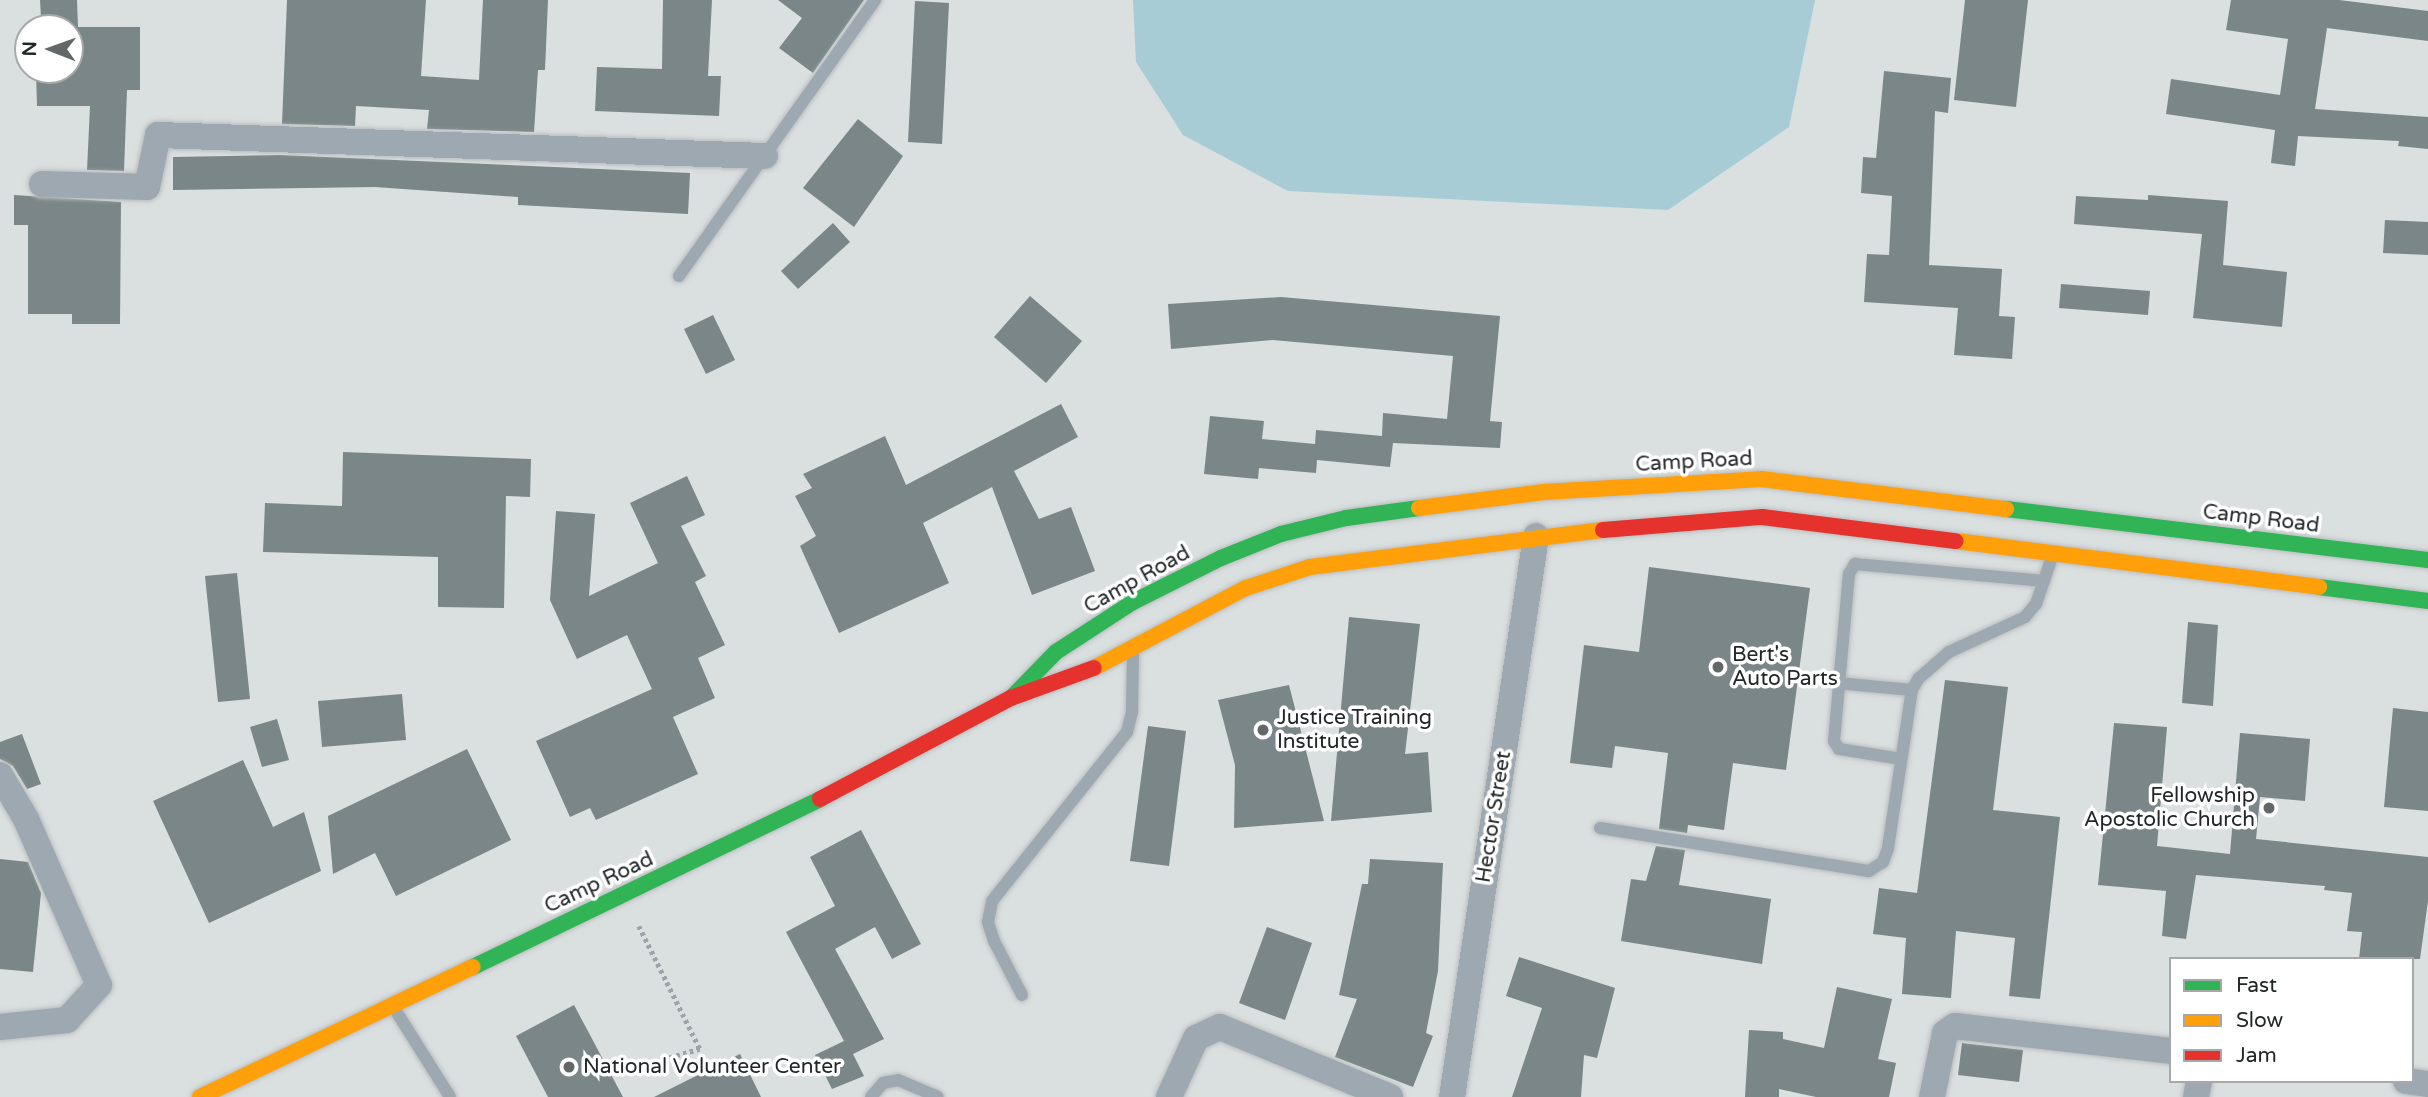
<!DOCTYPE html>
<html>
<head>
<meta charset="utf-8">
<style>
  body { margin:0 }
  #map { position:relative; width:2428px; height:1097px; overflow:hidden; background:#dadfe0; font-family:"Varela Round",sans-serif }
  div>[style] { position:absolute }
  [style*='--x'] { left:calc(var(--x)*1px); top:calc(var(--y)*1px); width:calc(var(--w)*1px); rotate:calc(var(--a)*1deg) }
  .green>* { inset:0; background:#a7ccd6 }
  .building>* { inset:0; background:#7a8687 }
  .path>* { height:4.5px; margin-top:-2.25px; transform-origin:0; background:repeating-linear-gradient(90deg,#9ba4a9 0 3.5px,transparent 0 7px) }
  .roads { filter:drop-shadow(0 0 2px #babdbe) drop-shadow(0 0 2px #babdbe) }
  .lane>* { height:12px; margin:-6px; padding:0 6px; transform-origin:6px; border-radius:6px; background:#9da8b0 }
  .street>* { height:26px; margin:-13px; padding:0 13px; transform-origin:13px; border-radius:13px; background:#9da8b0 }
  .fast>* { height:16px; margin:-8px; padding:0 8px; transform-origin:8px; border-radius:8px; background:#30b455 }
  .slow>* { height:16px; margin:-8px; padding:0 8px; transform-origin:8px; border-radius:8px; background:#ff9f0a }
  .jam>* { height:16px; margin:-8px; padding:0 8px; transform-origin:8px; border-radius:8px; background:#e5322d }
  .dots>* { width:19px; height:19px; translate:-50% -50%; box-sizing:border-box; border:4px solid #fff; border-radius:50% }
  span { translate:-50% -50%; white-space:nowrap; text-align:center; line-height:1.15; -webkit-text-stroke:7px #fff; paint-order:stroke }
  .street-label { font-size:21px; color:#212627 }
  .poi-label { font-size:21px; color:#212627 }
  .left { translate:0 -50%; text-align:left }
  .right { translate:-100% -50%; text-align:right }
  .legend { position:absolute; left:2169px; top:957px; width:245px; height:126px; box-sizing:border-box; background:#fff; border:2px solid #a6a8a9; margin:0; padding:9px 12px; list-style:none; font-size:21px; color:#212627 }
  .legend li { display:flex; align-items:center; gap:14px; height:35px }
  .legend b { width:35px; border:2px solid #a6a8a9 }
  .north { position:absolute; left:14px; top:14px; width:70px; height:70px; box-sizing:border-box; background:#fff; border:2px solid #a6a8a9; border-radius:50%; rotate:271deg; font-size:19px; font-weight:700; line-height:28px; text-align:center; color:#212627 }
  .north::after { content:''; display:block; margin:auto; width:24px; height:32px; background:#626768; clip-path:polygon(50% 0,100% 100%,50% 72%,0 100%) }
</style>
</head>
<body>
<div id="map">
  <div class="green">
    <i style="clip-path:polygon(1133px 0,1815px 0,1789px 127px,1668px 210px,1288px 191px,1183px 135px,1136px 62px)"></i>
  </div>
  <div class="building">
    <i style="clip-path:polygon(40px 0,77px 0,78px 27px,140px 27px,140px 90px,127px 90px,124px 171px,87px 170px,90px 106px,37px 106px,36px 70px,70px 70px,70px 28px,36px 28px,36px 18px,41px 18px)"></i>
    <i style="clip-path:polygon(287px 0,426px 0,421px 76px,479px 80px,483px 0,548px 0,545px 70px,538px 70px,534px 132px,427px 129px,429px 110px,356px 106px,355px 126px,282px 124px)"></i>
    <i style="clip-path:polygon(663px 0,712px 0,708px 76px,721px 76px,719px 116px,595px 111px,597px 67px,662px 69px)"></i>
    <i style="clip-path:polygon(778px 0,864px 0,813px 73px,779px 48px,802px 18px)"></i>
    <i style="clip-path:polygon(1965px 0,2028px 0,2016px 107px,1954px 100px)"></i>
    <i style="clip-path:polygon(2231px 0,2339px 0,2428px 11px,2428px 41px,2327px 28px,2315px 109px,2428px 117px,2428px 149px,2398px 146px,2399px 141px,2298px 136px,2295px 166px,2271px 163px,2275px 130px,2166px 114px,2171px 79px,2280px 95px,2288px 39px,2226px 30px)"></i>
    <i style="clip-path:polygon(915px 1px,949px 3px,942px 144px,908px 142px)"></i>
    <i style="clip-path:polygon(1884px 71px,1951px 78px,1948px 113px,1935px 111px,1929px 265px,2002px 269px,1999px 316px,2015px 317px,2012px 359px,1954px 355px,1958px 308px,1864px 302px,1867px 254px,1889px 255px,1892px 196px,1861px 193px,1863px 157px,1876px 158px)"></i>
    <i style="clip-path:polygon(858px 119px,903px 156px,854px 227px,803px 188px)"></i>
    <i style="clip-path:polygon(280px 155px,690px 173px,688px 214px,518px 205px,518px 197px,375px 187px,173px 190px,173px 157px)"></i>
    <i style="clip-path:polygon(14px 195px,121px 202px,120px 324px,72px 324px,72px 314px,28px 314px,28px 225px,14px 225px)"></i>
    <i style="clip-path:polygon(2148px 195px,2228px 201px,2223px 265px,2287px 272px,2282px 327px,2193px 318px,2202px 234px,2074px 224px,2076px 196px,2148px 200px)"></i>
    <i style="clip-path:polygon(2385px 220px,2428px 222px,2428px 255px,2383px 253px)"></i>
    <i style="clip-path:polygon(833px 223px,850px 242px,798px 289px,781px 271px)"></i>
    <i style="clip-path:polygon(2061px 284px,2150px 291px,2148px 315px,2059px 308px)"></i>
    <i style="clip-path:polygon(1030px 296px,1082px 341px,1046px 383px,994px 337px)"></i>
    <i style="clip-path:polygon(1281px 297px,1500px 316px,1490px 421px,1502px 422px,1500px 448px,1393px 443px,1390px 467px,1317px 460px,1316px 473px,1259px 468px,1258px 479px,1204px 474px,1210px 416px,1264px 421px,1262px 439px,1315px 444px,1316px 430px,1382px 436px,1383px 413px,1447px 419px,1453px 356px,1273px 340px,1171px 349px,1168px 304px)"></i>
    <i style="clip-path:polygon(713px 315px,735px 360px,706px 374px,684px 329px)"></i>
    <i style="clip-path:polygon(1061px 404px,1078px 437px,1014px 471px,1039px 519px,1071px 507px,1095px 571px,1032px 595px,992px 487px,923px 523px,949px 583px,839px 633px,800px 546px,816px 536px,795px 496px,812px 488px,803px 474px,885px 436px,906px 485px)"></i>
    <i style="clip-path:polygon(343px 452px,531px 459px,530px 497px,506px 496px,504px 608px,438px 607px,438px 557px,263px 552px,265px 503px,342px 506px)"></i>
    <i style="clip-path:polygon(687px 476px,705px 515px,681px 526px,706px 576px,695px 582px,725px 645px,698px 658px,715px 698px,673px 717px,698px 774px,596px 820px,590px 808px,570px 817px,536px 741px,652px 689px,627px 635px,577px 659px,550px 600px,556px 511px,595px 514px,589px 596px,658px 563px,630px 503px)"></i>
    <i style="clip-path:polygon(1649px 567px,1810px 588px,1786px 770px,1733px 763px,1724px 830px,1688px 825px,1687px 833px,1659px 829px,1668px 753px,1615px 746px,1612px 768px,1570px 763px,1584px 645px,1639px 652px)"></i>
    <i style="clip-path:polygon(237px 573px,250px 699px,218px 702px,205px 576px)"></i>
    <i style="clip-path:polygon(1349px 617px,1420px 624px,1405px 754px,1428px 752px,1432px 812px,1331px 821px)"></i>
    <i style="clip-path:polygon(2188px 622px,2218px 625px,2213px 706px,2182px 703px)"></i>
    <i style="clip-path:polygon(1945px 680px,2008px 687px,1993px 810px,2060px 817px,2040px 999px,2009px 996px,2015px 938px,1956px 931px,1951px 998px,1902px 994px,1906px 938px,1873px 934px,1879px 888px,1917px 893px)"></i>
    <i style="clip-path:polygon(1289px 685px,1324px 821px,1234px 828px,1235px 765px,1218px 700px)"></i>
    <i style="clip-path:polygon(402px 694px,406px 740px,322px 747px,318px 701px)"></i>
    <i style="clip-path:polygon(2393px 708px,2428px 712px,2428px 811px,2384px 807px)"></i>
    <i style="clip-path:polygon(277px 719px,289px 760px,262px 767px,250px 727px)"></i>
    <i style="clip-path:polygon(2114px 723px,2167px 727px,2157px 846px,2230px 854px,2240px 733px,2310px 739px,2305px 801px,2260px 797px,2256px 839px,2428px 857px,2428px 901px,2420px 959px,2359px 959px,2362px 932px,2347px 931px,2352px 893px,2324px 890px,2325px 886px,2196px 875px,2186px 939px,2162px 936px,2166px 891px,2098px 885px)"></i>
    <i style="clip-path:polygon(1148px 726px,1186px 731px,1169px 866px,1130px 861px)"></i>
    <i style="clip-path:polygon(22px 734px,41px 784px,27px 789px,13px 766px,0 759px,0 742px)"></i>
    <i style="clip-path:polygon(467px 749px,511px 840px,396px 896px,375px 853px,333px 874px,328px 816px)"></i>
    <i style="clip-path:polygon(243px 760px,273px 827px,304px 812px,321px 871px,209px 923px,153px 801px)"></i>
    <i style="clip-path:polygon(861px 830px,921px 944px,892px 959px,875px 927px,835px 949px,884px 1039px,853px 1054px,864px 1076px,832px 1089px,815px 1055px,844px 1041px,786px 932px,835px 906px,810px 857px)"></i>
    <i style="clip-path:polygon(1656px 846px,1685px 850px,1679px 885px,1771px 899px,1762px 964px,1621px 941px,1631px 879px,1646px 881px)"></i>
    <i style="clip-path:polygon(0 859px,28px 862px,41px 893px,33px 972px,0 969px)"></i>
    <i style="clip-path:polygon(1370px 859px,1443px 863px,1438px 971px,1426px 1033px,1433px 1036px,1413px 1087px,1335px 1057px,1357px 999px,1339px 995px,1362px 884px,1368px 884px)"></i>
    <i style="clip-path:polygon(1267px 927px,1312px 943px,1285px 1020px,1239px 1003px)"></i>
    <i style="clip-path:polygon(1519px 957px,1615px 988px,1597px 1058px,1584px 1055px,1581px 1097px,1512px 1097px,1542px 1008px,1506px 996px)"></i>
    <i style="clip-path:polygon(1837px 987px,1892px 999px,1878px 1059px,1896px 1063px,1889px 1097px,1816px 1097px,1779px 1089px,1779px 1097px,1745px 1097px,1749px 1030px,1783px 1032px,1783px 1039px,1824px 1048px)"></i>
    <i style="clip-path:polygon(574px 1005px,623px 1097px,548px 1097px,516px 1036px)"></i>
    <i style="clip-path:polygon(1962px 1043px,2023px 1050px,2019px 1082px,1958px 1075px)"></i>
    <i style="clip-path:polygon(740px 1054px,761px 1097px,654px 1097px)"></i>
  </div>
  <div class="path">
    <i style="--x:639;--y:926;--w:137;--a:63.6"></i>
    <i style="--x:700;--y:1049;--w:59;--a:163.4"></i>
  </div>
  <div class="roads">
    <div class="lane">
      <i style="--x:679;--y:276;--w:339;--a:-54.6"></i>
      <i style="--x:1837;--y:683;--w:75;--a:5.3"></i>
      <i style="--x:1901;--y:759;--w:63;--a:-170.8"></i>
      <i style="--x:1839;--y:749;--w:9;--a:-122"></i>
      <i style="--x:1834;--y:741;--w:168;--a:-84.9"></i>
      <i style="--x:1849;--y:574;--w:12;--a:-59"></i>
      <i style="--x:1855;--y:564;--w:190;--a:5.1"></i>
      <i style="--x:1600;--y:828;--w:272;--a:9.1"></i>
      <i style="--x:1869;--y:871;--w:17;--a:-33"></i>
      <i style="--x:1883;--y:862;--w:15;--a:-70"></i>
      <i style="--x:1888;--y:848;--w:160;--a:-81.4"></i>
      <i style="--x:1912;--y:690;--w:13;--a:-61"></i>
      <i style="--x:1918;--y:679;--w:41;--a:-41.1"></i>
      <i style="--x:1949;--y:652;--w:84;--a:-24.7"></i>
      <i style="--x:2025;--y:617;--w:17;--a:-50"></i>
      <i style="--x:2036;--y:604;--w:50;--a:-71.2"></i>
      <i style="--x:1022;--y:995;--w:61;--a:-117.4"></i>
      <i style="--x:994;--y:941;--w:20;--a:-108"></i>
      <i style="--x:988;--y:922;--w:21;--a:-79"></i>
      <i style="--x:992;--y:901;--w:216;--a:-51.4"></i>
      <i style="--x:1127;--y:732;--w:21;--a:-76"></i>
      <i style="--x:1132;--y:712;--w:59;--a:-89"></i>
      <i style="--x:394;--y:1008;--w:105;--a:57.8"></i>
      <i style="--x:871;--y:1097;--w:18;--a:-49"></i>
      <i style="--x:883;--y:1083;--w:15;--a:-11"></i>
      <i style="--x:898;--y:1080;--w:43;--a:23"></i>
    </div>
    <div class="street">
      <i style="--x:42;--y:184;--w:105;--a:1.6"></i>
      <i style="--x:147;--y:187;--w:53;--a:-78.1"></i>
      <i style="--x:158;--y:135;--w:607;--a:1.98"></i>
      <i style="--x:0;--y:775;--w:51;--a:59.4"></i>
      <i style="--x:26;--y:819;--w:181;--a:66.3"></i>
      <i style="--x:99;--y:985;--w:47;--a:132.4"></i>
      <i style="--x:67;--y:1020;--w:67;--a:174"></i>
      <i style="--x:2406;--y:1081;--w:22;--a:8"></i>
      <i style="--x:1169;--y:1097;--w:65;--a:-65.4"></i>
      <i style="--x:1196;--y:1038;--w:26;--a:-25"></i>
      <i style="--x:1220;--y:1027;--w:184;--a:22.4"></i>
      <i style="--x:1452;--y:1097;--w:567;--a:-81.48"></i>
      <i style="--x:1932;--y:1097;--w:65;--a:-78.5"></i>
      <i style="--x:1945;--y:1033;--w:12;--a:-35"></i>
      <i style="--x:1955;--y:1026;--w:217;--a:6.6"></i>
      <i style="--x:2196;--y:1097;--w:16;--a:-79"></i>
    </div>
    <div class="fast">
      <i style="--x:2006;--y:509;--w:425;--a:6.9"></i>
      <i style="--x:2319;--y:587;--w:110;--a:7.3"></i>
      <i style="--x:1013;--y:696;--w:62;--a:-45.7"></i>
      <i style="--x:1056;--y:652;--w:92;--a:-33"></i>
      <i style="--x:1133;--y:602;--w:98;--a:-26.6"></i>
      <i style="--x:1221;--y:558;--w:65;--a:-21.8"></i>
      <i style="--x:1281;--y:534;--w:67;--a:-13.8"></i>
      <i style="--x:1346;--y:518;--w:74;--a:-7.8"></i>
      <i style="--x:473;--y:967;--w:386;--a:-25.8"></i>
    </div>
    <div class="slow">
      <i style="--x:1419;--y:508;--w:126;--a:-7.3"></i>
      <i style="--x:1544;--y:492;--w:217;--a:-3.4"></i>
      <i style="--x:1761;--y:479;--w:247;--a:7"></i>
      <i style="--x:1956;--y:541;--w:366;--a:7.2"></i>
      <i style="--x:1094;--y:668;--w:172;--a:-27.8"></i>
      <i style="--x:1246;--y:588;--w:67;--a:-18.2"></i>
      <i style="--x:1310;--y:567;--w:295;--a:-7.2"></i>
      <i style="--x:200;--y:1097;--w:302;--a:-25.5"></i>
    </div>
    <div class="jam">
      <i style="--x:1603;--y:530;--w:160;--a:-4.7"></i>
      <i style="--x:1762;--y:517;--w:195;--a:7.1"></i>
      <i style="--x:820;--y:799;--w:216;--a:-27.9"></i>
      <i style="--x:1011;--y:698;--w:88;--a:-19.9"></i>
    </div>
  </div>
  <div class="dots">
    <i style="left:1718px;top:667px;background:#626768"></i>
    <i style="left:1263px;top:730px;background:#626768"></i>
    <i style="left:2269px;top:808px;background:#626768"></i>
    <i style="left:569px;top:1067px;background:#626768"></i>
  </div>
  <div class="street-label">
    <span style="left:1694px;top:462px;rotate:-3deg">Camp Road</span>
    <span style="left:2261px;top:519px;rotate:7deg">Camp Road</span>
    <span style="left:1137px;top:580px;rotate:-29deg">Camp Road</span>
    <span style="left:1494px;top:817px;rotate:-81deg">Hector Street</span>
    <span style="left:599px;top:883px;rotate:-25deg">Camp Road</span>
  </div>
  <div class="poi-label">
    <span class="left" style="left:1732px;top:667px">Bert's<br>Auto Parts</span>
    <span class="left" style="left:1277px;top:730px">Justice Training<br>Institute</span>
    <span class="right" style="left:2255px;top:808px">Fellowship<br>Apostolic Church</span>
    <span class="left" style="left:583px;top:1067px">National Volunteer Center</span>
  </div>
  <ul class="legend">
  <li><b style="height:9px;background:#30b455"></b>Fast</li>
  <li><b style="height:9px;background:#ff9f0a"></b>Slow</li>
  <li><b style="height:9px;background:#e5322d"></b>Jam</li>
  </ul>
  <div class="north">N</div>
</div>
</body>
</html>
